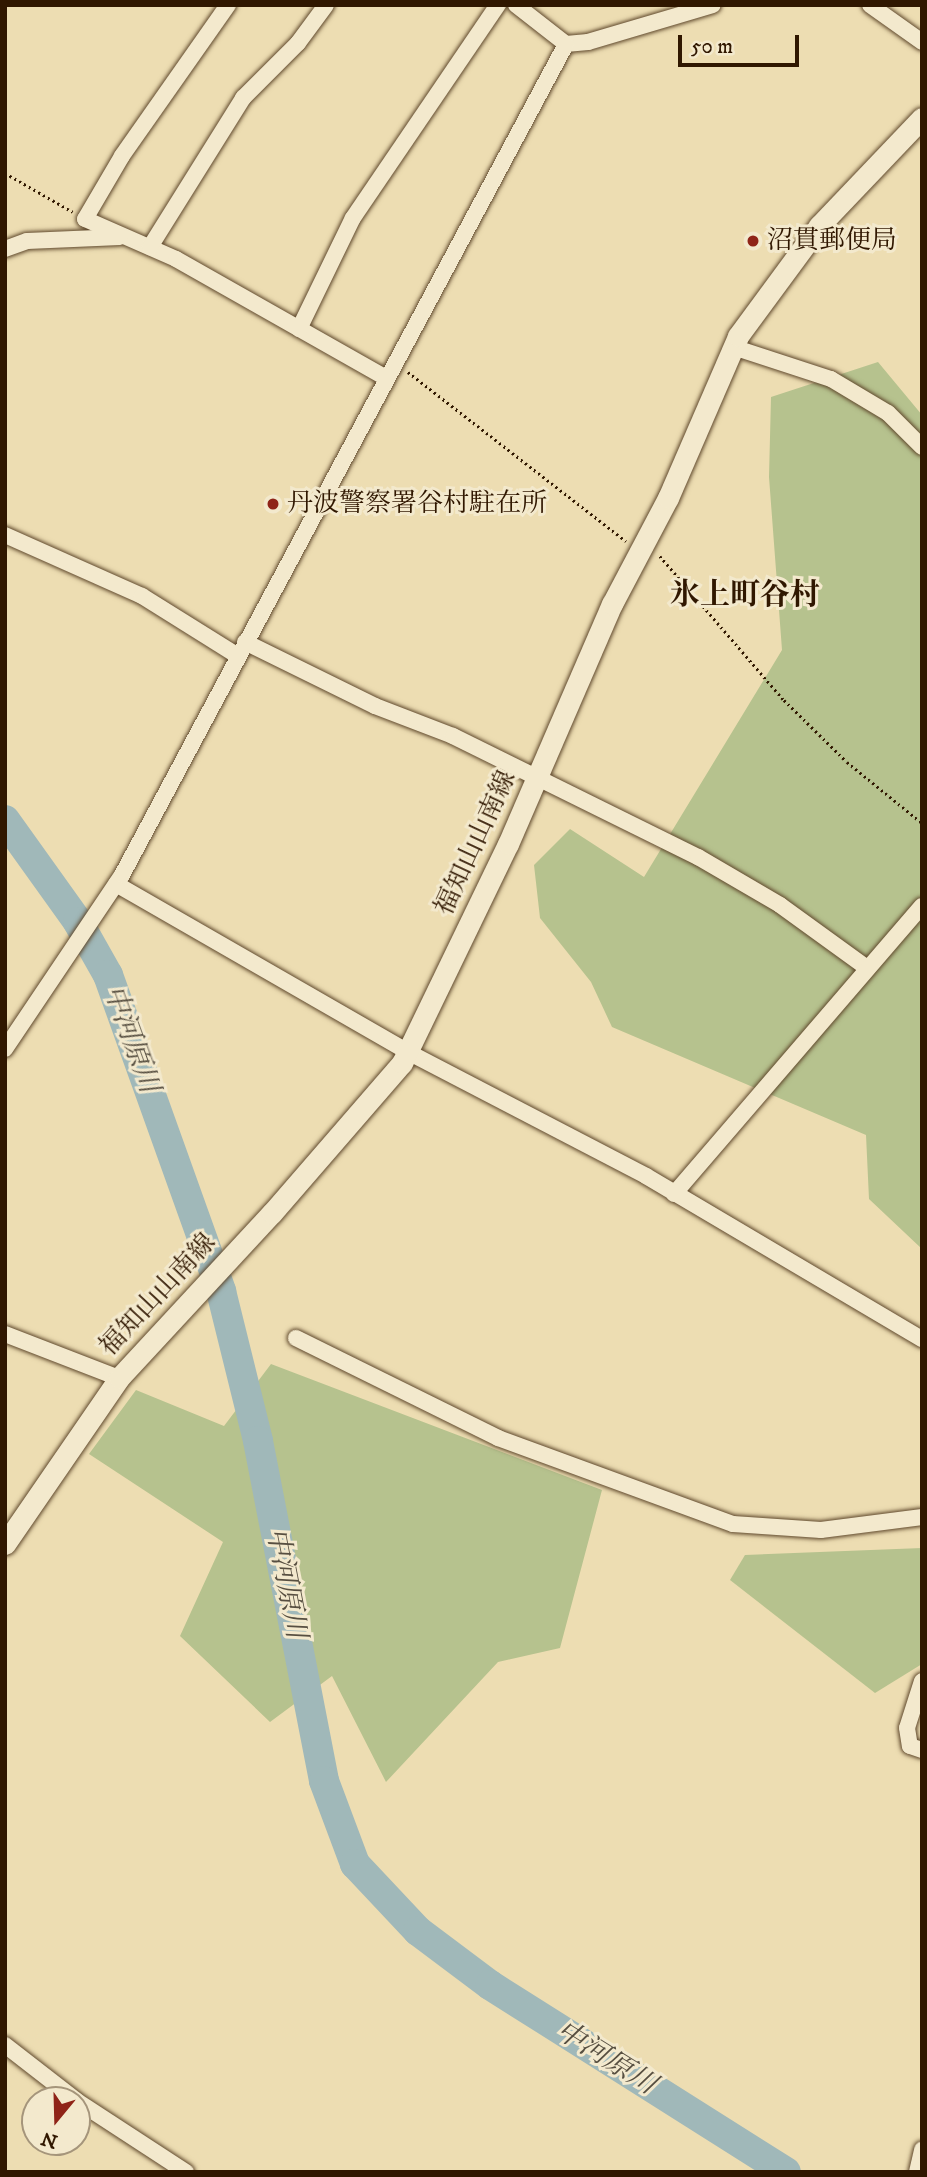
<!DOCTYPE html>
<html>
<head>
<meta charset="utf-8">
<style>
  body { margin:0 }
  #map { position:relative; width:927px; height:2177px; overflow:hidden; background:#edddb2; font-family:"IM FELL DW Pica","Noto Serif JP",serif }
  div>[style] { position:absolute }
  [style*='--x'] { left:calc(var(--x)*1px); top:calc(var(--y)*1px); width:calc(var(--w)*1px); rotate:calc(var(--a)*1deg) }
  .green>* { inset:0; background:#b6c28e }
  .river>* { height:30px; margin:-15px; padding:0 15px; transform-origin:15px; border-radius:15px; background:#a0b8b9 }
  .path>* { height:2.5px; margin-top:-1.25px; transform-origin:0; background:repeating-linear-gradient(90deg,#301700 0 2px,transparent 0 5.5px) }
  .roads { filter:drop-shadow(0 0 2px #5f482c) drop-shadow(0 0 2px #5f482c) }
  .minor>* { height:16px; margin:-8px; padding:0 8px; transform-origin:8px; border-radius:8px; background:#f3e9cd }
  .secondary>* { height:21px; margin:-10.5px; padding:0 10.5px; transform-origin:10.5px; border-radius:10.5px; background:#f3e9cd }
  .dots>* { width:19px; height:19px; translate:-50% -50%; box-sizing:border-box; border:4px solid #f3e9cd; border-radius:50% }
  span { translate:-50% -50%; white-space:nowrap; text-align:center; line-height:1.15; -webkit-text-stroke:6px #f3e9cd; paint-order:stroke }
  .poi-label { font-size:26px; color:#301700 }
  .left { translate:0 -50%; text-align:left }
  .street-label { font-size:26px; color:#301700 }
  .water-label { font-size:28px; color:#574f41; font-style:italic }
  .quarter-label { font-size:30px; color:#301700; font-weight:700 }
  .frame { position:absolute; inset:0; border:7px solid #301700; pointer-events:none }
  .north { position:absolute; left:21px; top:2086px; width:70px; height:70px; box-sizing:border-box; background:#f3e9cd; border:2px solid #a5957b; border-radius:50%; rotate:199deg; font-size:19px; font-weight:700; line-height:28px; text-align:center; color:#301700 }
  .north::after { content:''; display:block; margin:auto; width:24px; height:32px; background:#8f2418; clip-path:polygon(50% 0,100% 100%,50% 72%,0 100%) }
  .scale { position:absolute; left:678px; top:35px; width:121px; height:32px; box-sizing:border-box; border:4px solid #301700; border-top:0; padding-left:9px; font-size:21px; line-height:24px; white-space:nowrap; color:#301700; -webkit-text-stroke:5px #f3e9cd; paint-order:stroke }
</style>
</head>
<body>
<div id="map">
  <div class="green">
    <i style="clip-path:polygon(878px 362px,922px 415px,922px 1249px,869px 1199px,866px 1135px,612px 1027px,591px 982px,540px 918px,534px 865px,570px 829px,644px 877px,782px 650px,769px 477px,771px 397px)"></i>
    <i style="clip-path:polygon(271px 1364px,602px 1490px,560px 1648px,498px 1662px,386px 1782px,332px 1676px,270px 1722px,180px 1636px,223px 1542px,89px 1454px,136px 1390px,224px 1426px)"></i>
    <i style="clip-path:polygon(922px 1548px,922px 1664px,875px 1693px,730px 1580px,745px 1555px)"></i>
  </div>
  <div class="river">
    <i style="--x:5;--y:820;--w:125;--a:54.4"></i>
    <i style="--x:78;--y:922;--w:61;--a:60.5"></i>
    <i style="--x:108;--y:975;--w:336;--a:70.3"></i>
    <i style="--x:221;--y:1291;--w:154;--a:76.1"></i>
    <i style="--x:258;--y:1441;--w:346;--a:79"></i>
    <i style="--x:324;--y:1781;--w:89;--a:69.5"></i>
    <i style="--x:355;--y:1864;--w:92;--a:46.8"></i>
    <i style="--x:418;--y:1931;--w:90;--a:36.9"></i>
    <i style="--x:490;--y:1985;--w:350;--a:32.3"></i>
  </div>
  <div class="path">
    <i style="--x:5;--y:173;--w:78;--a:29.8"></i>
    <i style="--x:408;--y:372;--w:276;--a:37.8"></i>
    <i style="--x:660;--y:556;--w:190;--a:49.3"></i>
    <i style="--x:784;--y:700;--w:88;--a:44.5"></i>
    <i style="--x:847;--y:762;--w:97;--a:39.1"></i>
  </div>
  <div class="roads">
    <div class="minor">
      <i style="--x:228;--y:5;--w:184;--a:125.1"></i>
      <i style="--x:122;--y:156;--w:73;--a:120.4"></i>
      <i style="--x:85;--y:219;--w:99;--a:23.7"></i>
      <i style="--x:176;--y:259;--w:241;--a:29.5"></i>
      <i style="--x:516;--y:5;--w:63;--a:38"></i>
      <i style="--x:566;--y:44;--w:22;--a:-5"></i>
      <i style="--x:588;--y:42;--w:130;--a:-16.5"></i>
      <i style="--x:870;--y:5;--w:64;--a:35.4"></i>
      <i style="--x:150;--y:247;--w:176;--a:-58"></i>
      <i style="--x:243;--y:98;--w:78;--a:-45"></i>
      <i style="--x:298;--y:43;--w:47;--a:-53.6"></i>
      <i style="--x:5;--y:249;--w:23;--a:-20"></i>
      <i style="--x:27;--y:241;--w:93;--a:-2.5"></i>
      <i style="--x:299;--y:329;--w:123;--a:-64.1"></i>
      <i style="--x:353;--y:218;--w:258;--a:-55.8"></i>
      <i style="--x:733;--y:347;--w:103;--a:18.1"></i>
      <i style="--x:831;--y:379;--w:66;--a:30.8"></i>
      <i style="--x:888;--y:413;--w:48;--a:45"></i>
      <i style="--x:5;--y:535;--w:150;--a:24"></i>
      <i style="--x:142;--y:596;--w:113;--a:32"></i>
      <i style="--x:245;--y:642;--w:145;--a:26.2"></i>
      <i style="--x:375;--y:706;--w:84;--a:21"></i>
      <i style="--x:453;--y:736;--w:273;--a:26.3"></i>
      <i style="--x:698;--y:857;--w:95;--a:30.3"></i>
      <i style="--x:780;--y:905;--w:107;--a:35.9"></i>
      <i style="--x:116;--y:884;--w:337;--a:29.9"></i>
      <i style="--x:408;--y:1052;--w:268;--a:27.5"></i>
      <i style="--x:646;--y:1176;--w:321;--a:30.6"></i>
      <i style="--x:5;--y:1049;--w:210;--a:-56.1"></i>
      <i style="--x:122;--y:875;--w:942;--a:-61.88"></i>
      <i style="--x:674;--y:1194;--w:380;--a:-49.3"></i>
      <i style="--x:5;--y:1334;--w:122;--a:21.1"></i>
      <i style="--x:296;--y:1338;--w:225;--a:26.3"></i>
      <i style="--x:498;--y:1438;--w:250;--a:20.1"></i>
      <i style="--x:733;--y:1524;--w:88;--a:3.9"></i>
      <i style="--x:821;--y:1530;--w:102;--a:-7.3"></i>
      <i style="--x:922;--y:1681;--w:49;--a:107.7"></i>
      <i style="--x:907;--y:1728;--w:18;--a:81"></i>
      <i style="--x:910;--y:1746;--w:13;--a:18"></i>
      <i style="--x:5;--y:2045;--w:90;--a:37.8"></i>
      <i style="--x:77;--y:2101;--w:130;--a:33.1"></i>
      <i style="--x:917;--y:2172;--w:23;--a:-77"></i>
    </div>
    <div class="secondary">
      <i style="--x:5;--y:1544;--w:201;--a:-55.5"></i>
      <i style="--x:119;--y:1378;--w:225;--a:-47.2"></i>
      <i style="--x:272;--y:1213;--w:198;--a:-49.1"></i>
      <i style="--x:402;--y:1063;--w:243;--a:-64.2"></i>
      <i style="--x:508;--y:844;--w:262;--a:-66.6"></i>
      <i style="--x:612;--y:604;--w:120;--a:-62.2"></i>
      <i style="--x:668;--y:498;--w:176;--a:-66.6"></i>
      <i style="--x:738;--y:336;--w:137;--a:-53.6"></i>
      <i style="--x:819;--y:226;--w:149;--a:-46.4"></i>
    </div>
  </div>
  <div class="dots">
    <i style="left:753px;top:241px;background:#8f2418"></i>
    <i style="left:273px;top:504px;background:#8f2418"></i>
  </div>
  <div class="poi-label">
    <span class="left" style="left:767px;top:241px">沼貫郵便局</span>
    <span class="left" style="left:287px;top:504px">丹波警察署谷村駐在所</span>
  </div>
  <div class="street-label">
    <span style="left:476px;top:843px;rotate:-65deg">福知山山南線</span>
    <span style="left:158px;top:1295px;rotate:-47deg">福知山山南線</span>
  </div>
  <div class="water-label">
    <span style="left:131px;top:1039px;rotate:70deg">中河原川</span>
    <span style="left:286px;top:1583px;rotate:79deg">中河原川</span>
    <span style="left:606px;top:2058px;rotate:32deg">中河原川</span>
  </div>
  <div class="quarter-label">
    <span style="left:745px;top:596px">氷上町谷村</span>
  </div>
  <div class="frame"></div>
  <div class="north">N</div>
  <div class="scale">50 m</div>
</div>
</body>
</html>
